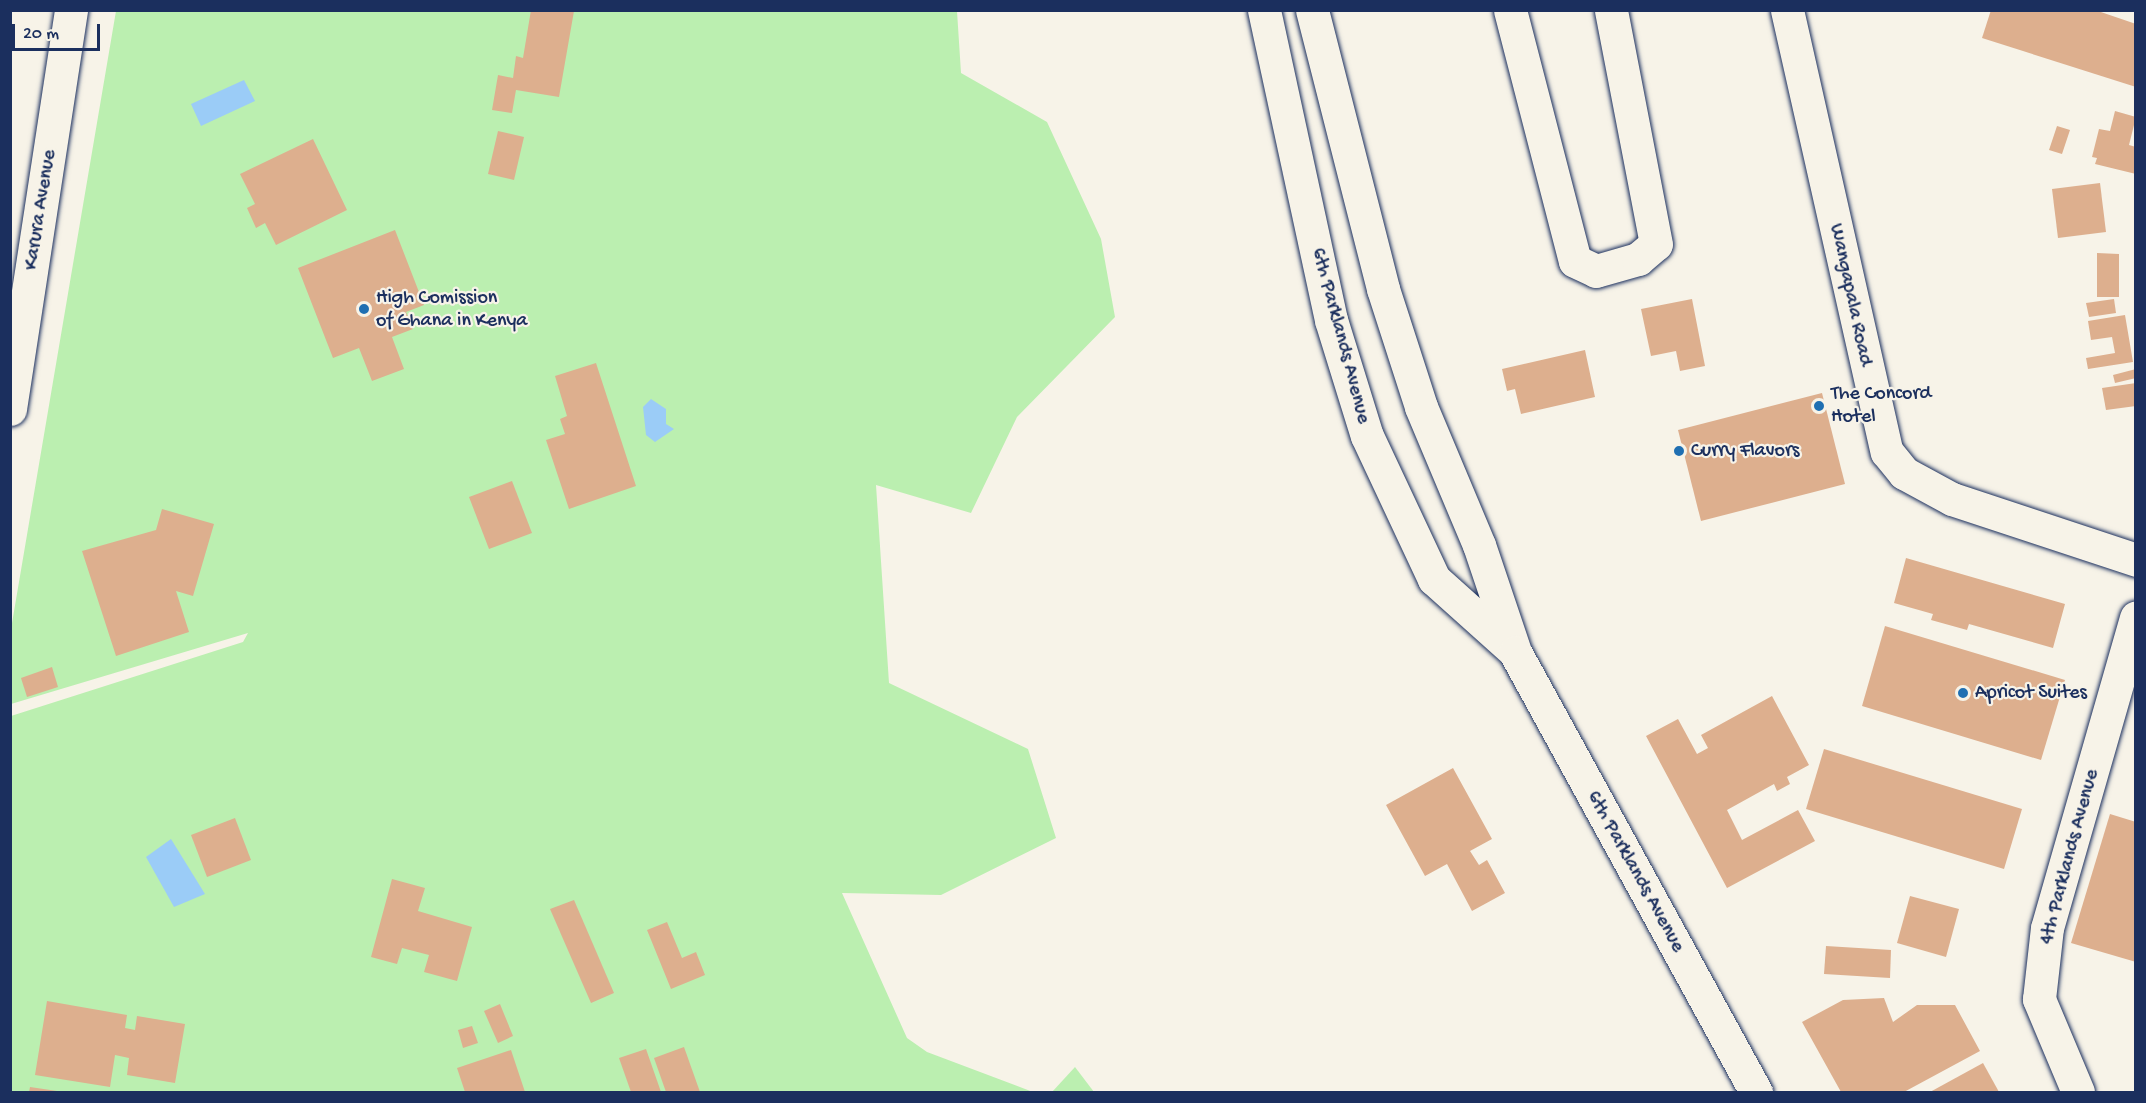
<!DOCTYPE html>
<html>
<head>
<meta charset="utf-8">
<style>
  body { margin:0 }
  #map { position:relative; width:2146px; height:1103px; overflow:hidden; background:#f7f3e8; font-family:"Gochi Hand",sans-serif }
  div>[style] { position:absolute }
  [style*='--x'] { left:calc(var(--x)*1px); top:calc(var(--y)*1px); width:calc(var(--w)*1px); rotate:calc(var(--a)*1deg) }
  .green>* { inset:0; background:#bbefb0 }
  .water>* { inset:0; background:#9bccf7 }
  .building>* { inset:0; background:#ddaf8e }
  .roads { filter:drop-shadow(0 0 2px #1b2f5e) drop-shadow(0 0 2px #1b2f5e) }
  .street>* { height:33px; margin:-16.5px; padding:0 16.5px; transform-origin:16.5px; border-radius:16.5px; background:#f7f3e8 }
  .secondary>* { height:33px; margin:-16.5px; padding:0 16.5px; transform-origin:16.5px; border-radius:16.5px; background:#f7f3e8 }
  .dots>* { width:16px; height:16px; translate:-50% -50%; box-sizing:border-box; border:3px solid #f7f3e8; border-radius:50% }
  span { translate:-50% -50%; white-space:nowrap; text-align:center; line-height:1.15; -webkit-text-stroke:4.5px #f7f3e8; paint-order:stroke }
  .street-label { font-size:20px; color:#1b2f5e }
  .poi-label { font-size:20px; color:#1b2f5e }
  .left { translate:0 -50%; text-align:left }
  .frame { position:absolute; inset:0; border:12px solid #1b2f5e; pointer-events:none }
  .scale { position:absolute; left:12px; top:24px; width:88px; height:27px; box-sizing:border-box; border:3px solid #1b2f5e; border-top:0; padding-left:8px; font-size:18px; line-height:21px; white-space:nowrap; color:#1b2f5e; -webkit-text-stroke:4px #f7f3e8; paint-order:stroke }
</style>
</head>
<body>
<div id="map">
  <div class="green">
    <i style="clip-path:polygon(116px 11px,957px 11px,961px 73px,1047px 122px,1101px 239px,1115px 317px,1017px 417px,971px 513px,876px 485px,889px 683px,1028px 749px,1056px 838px,941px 895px,842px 893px,907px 1038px,927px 1052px,1033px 1092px,11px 1092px,11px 716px,243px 642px,248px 633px,11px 704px,11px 629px)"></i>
    <i style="clip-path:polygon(1075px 1067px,1094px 1092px,1052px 1092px)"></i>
  </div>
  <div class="water">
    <i style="clip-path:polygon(244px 80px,255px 101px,201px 126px,191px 104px)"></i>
    <i style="clip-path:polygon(651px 399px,666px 409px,666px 424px,674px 429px,655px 442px,646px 435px,643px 407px)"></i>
    <i style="clip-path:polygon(171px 839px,205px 894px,174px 907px,146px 857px)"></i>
  </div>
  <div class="building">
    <i style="clip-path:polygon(531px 10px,574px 11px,559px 97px,516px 90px,512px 113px,492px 110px,498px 75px,513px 78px,516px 56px,523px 58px)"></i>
    <i style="clip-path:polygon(1991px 10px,2095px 10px,2136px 24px,2136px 87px,1982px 38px)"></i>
    <i style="clip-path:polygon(2115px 111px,2136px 117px,2129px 145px,2136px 147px,2136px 174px,2095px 164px,2097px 158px,2092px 157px,2099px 129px,2110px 131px)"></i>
    <i style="clip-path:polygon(2057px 126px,2070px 130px,2062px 154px,2049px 150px)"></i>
    <i style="clip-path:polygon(498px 131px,524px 137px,514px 180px,488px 174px)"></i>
    <i style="clip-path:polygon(313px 139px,347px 210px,276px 245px,265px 223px,256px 228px,247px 208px,255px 204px,240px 174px)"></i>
    <i style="clip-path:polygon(2100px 183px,2106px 232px,2058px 238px,2052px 189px)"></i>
    <i style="clip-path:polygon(395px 230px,424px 305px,406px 312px,413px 329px,392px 337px,404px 369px,372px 381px,359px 348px,333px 358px,298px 268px)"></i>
    <i style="clip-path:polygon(2097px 253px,2119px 254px,2119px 297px,2097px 297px)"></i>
    <i style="clip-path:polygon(1692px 299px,1705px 366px,1680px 371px,1676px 351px,1651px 356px,1641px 309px)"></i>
    <i style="clip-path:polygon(2114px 299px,2116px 313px,2089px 317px,2086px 303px)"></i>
    <i style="clip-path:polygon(2125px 315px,2133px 362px,2088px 369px,2086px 358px,2115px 353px,2112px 337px,2091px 340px,2088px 321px)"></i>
    <i style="clip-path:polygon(1585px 350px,1595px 397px,1521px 414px,1515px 389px,1507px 391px,1502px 369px)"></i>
    <i style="clip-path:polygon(596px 363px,636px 486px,569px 509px,546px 440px,565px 434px,560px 419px,567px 416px,555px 376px)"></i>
    <i style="clip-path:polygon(2136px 369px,2136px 378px,2115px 383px,2113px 375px)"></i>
    <i style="clip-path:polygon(2136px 383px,2136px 406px,2106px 410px,2102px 388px)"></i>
    <i style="clip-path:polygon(1822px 393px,1845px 484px,1701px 521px,1678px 430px)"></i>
    <i style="clip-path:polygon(512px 481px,532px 533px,489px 549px,469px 497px)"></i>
    <i style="clip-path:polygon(162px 509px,214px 524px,193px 596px,176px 591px,189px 632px,116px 656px,82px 551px,156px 530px)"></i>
    <i style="clip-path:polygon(1906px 558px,2065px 604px,2053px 648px,1969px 624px,1967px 630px,1931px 620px,1933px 614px,1894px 603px)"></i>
    <i style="clip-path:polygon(1885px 626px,2065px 680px,2041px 760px,1862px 706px)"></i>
    <i style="clip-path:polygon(52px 667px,58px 687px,27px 697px,21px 678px)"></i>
    <i style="clip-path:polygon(1772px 696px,1809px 765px,1787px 777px,1790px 784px,1777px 791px,1774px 784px,1727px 810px,1742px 840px,1798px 810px,1815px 841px,1727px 888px,1646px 736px,1678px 719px,1697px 754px,1708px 748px,1701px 735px)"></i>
    <i style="clip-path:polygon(1824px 749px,2022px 809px,2004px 869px,1806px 809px)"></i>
    <i style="clip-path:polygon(1453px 768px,1492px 839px,1470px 851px,1479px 865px,1487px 860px,1505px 893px,1472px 911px,1447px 864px,1425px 876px,1386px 805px)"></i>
    <i style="clip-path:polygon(2110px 814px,2136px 822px,2136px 962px,2071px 943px)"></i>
    <i style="clip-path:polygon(235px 818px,251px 860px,207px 877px,191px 835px)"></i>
    <i style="clip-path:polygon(392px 879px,425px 888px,418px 911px,472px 927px,457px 981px,424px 972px,429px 955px,402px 948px,397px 964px,371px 957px)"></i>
    <i style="clip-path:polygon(1910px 896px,1959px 909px,1946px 957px,1897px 943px)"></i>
    <i style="clip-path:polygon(574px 900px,614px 993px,591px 1003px,550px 909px)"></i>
    <i style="clip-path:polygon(667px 922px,682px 958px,696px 952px,705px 975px,671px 989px,647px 930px)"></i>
    <i style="clip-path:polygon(1826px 946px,1891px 950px,1890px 978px,1824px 974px)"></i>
    <i style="clip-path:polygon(1884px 998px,1893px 1022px,1917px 1005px,1955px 1005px,1980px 1051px,1904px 1092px,1841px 1092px,1802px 1022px,1843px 1000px)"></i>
    <i style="clip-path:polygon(47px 1001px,127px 1015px,125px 1028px,135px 1030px,137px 1016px,185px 1024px,175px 1083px,127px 1075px,129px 1058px,115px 1055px,110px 1087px,35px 1075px)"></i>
    <i style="clip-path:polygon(500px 1004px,513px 1036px,498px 1043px,484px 1011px)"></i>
    <i style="clip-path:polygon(472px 1026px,478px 1043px,463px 1048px,458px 1030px)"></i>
    <i style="clip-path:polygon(684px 1047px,700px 1092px,666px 1092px,654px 1058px)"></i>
    <i style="clip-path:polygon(646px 1049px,661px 1092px,631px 1092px,619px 1058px)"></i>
    <i style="clip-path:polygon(511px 1050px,525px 1092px,465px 1092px,457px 1068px)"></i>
    <i style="clip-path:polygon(1983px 1063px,1999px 1092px,1930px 1092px)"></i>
    <i style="clip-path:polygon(30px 1087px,57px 1091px,57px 1092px,29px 1092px)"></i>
  </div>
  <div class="roads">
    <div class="street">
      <i style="--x:1510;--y:10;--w:259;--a:75.5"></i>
      <i style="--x:1575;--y:261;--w:23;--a:25"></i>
      <i style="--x:1596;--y:271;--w:44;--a:-15.9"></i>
      <i style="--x:1638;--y:259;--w:23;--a:-40"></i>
      <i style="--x:1656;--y:244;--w:238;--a:-100.9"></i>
      <i style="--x:1787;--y:10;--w:453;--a:77.3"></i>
      <i style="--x:1887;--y:452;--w:27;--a:51"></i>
      <i style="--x:1904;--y:473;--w:55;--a:28.4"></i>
      <i style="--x:1952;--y:499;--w:194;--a:18.3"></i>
      <i style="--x:10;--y:409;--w:404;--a:-81.3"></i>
      <i style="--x:2078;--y:1092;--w:101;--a:-112.8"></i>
      <i style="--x:2039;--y:999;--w:71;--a:-83.6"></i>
      <i style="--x:2047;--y:928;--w:323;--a:-74"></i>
    </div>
    <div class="secondary">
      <i style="--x:1264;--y:10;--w:317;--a:77.8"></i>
      <i style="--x:1331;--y:320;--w:121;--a:72.8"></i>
      <i style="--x:1367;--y:436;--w:158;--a:64.9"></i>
      <i style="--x:1434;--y:579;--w:106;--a:41.9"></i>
      <i style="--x:1312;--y:10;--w:288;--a:75.7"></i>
      <i style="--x:1383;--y:289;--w:124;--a:72.1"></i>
      <i style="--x:1421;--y:407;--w:150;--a:67.2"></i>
      <i style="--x:1479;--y:545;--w:113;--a:71.4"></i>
      <i style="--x:1515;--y:652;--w:502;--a:61.29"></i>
    </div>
  </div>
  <div class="dots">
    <i style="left:364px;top:309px;background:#1f6fb2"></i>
    <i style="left:1819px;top:406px;background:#1f6fb2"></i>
    <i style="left:1679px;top:451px;background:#1f6fb2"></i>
    <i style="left:1963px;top:693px;background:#1f6fb2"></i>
  </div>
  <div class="street-label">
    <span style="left:41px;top:210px;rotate:-81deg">Karura Avenue</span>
    <span style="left:1850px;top:295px;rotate:78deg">Wangapala Road</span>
    <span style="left:1340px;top:336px;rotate:75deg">6th Parklands Avenue</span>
    <span style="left:2070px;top:857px;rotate:-75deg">4th Parklands Avenue</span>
    <span style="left:1635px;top:872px;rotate:61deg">6th Parklands Avenue</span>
  </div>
  <div class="poi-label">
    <span class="left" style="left:376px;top:310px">High Comission<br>of Ghana in Kenya</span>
    <span class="left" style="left:1831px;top:406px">The Concord<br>Hotel</span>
    <span class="left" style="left:1691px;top:451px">Curry Flavors</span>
    <span class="left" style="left:1975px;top:693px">Apricot Suites</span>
  </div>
  <div class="frame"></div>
  <div class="scale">20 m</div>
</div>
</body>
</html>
